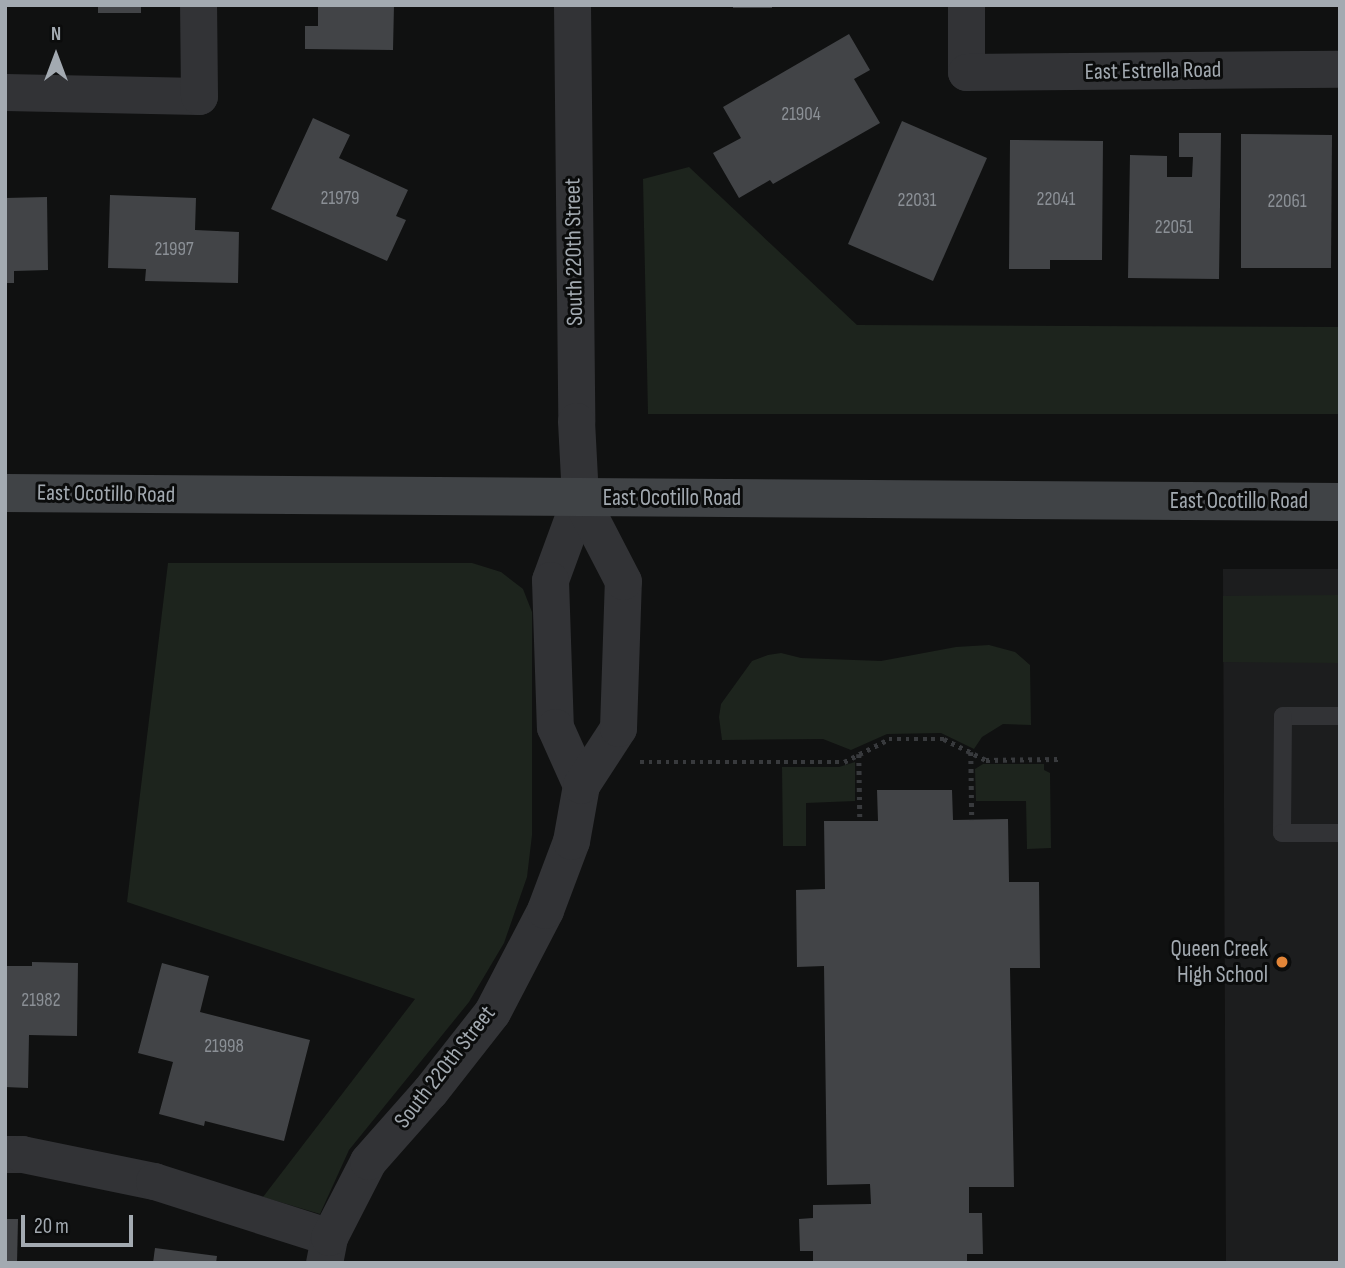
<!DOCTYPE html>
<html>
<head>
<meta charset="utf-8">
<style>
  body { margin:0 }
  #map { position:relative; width:1345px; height:1268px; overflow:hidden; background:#101111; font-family:"Sofia Sans Condensed",sans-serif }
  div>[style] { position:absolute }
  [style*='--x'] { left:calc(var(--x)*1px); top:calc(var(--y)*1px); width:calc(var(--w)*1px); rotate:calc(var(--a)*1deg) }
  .built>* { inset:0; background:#1c1d1e }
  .green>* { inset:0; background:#1d241d }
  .building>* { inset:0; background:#424447 }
  .path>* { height:4.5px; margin-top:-2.25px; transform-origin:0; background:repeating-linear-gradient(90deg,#383a3d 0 3.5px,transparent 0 8.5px) }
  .service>* { height:18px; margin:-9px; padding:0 9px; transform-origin:9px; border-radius:9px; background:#323336 }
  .minor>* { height:37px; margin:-18.5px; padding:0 18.5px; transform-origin:18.5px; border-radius:18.5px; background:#323336 }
  .secondary>* { height:38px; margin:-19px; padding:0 19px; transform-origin:19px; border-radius:19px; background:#404346 }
  .dots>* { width:19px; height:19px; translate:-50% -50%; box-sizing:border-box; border:4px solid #0b0c0c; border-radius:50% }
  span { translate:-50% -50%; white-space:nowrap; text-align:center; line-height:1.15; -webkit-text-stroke:6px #0b0c0c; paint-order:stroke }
  .number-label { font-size:19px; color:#8b9096 }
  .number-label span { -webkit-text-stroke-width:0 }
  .street-label { font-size:23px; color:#a3aab1 }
  .poi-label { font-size:23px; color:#a3aab1 }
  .right { translate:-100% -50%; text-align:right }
  .frame { position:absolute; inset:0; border:7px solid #a3aab1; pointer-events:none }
  .north { position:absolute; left:21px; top:21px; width:70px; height:70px; -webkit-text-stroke:5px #0b0c0c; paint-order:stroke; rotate:0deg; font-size:19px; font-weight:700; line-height:28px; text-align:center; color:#a3aab1 }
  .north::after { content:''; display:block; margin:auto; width:24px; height:32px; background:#a3aab1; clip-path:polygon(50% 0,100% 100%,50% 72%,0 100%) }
  .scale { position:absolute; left:21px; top:1215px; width:112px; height:32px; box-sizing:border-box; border:4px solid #a3aab1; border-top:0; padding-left:9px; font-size:21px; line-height:24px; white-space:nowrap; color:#a3aab1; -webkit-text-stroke:5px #0b0c0c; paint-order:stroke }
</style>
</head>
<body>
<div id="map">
  <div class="built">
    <i style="clip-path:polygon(1223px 569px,1340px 569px,1340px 1263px,1226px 1263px)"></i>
  </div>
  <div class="green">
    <i style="clip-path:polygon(689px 167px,857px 325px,1340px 327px,1340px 414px,648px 414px,643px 179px)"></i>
    <i style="clip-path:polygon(168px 563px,472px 563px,501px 572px,523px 589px,532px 612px,532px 835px,527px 877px,504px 943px,469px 1002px,349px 1150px,320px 1214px,263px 1197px,415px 999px,127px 902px)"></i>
    <i style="clip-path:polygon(1340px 595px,1340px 663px,1223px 662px,1223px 596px)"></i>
    <i style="clip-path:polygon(989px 645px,1015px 652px,1030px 665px,1031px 725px,1003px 724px,982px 737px,974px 749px,941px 733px,887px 734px,851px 750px,823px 739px,722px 740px,719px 717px,721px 704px,752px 661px,768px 655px,781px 653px,801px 658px,881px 661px,956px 647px)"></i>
    <i style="clip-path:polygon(855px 762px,855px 801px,806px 803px,806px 846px,783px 846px,782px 767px,839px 767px)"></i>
    <i style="clip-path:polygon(983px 764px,1044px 764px,1044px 770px,1050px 773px,1051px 848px,1027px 849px,1026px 801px,976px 801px,975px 769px)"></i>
  </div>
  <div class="building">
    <i style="clip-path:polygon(98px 5px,141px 5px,141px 13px,98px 13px)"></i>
    <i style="clip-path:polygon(318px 5px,394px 5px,393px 50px,305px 49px,305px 26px,318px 26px)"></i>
    <i style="clip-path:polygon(733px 5px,772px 5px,772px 8px,733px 8px)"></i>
    <i style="clip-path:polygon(849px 34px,870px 70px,854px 79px,880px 123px,773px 184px,770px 180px,739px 198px,713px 153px,741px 138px,723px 107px)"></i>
    <i style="clip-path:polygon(313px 118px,350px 135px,339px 158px,408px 190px,396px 216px,406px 220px,387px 261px,271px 209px)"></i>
    <i style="clip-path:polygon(902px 121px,987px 158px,933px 281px,848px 244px)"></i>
    <i style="clip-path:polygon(1179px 133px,1221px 133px,1219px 279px,1128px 278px,1130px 155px,1167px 156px,1167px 177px,1192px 177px,1193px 157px,1179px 157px)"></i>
    <i style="clip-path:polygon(1241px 134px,1332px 135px,1331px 268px,1241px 268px)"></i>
    <i style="clip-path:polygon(1010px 140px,1103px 141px,1102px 260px,1050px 260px,1050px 269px,1009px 269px)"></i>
    <i style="clip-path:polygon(110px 195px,196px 198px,195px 230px,239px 232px,238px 283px,145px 281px,146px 269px,108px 268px)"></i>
    <i style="clip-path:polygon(47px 197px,48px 270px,14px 271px,14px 283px,5px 283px,5px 198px)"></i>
    <i style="clip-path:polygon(877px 790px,952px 790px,953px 820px,1008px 819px,1009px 882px,1039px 882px,1040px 968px,1010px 968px,1014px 1187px,969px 1187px,969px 1213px,982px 1213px,983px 1254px,967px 1254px,967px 1263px,813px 1263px,813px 1251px,800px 1251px,799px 1219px,813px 1218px,813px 1205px,871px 1204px,870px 1184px,827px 1185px,824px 966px,797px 967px,796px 890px,825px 889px,824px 821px,878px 821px)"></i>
    <i style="clip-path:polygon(32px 962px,78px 963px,77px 1036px,29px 1035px,28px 1088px,5px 1087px,5px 966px,32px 966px)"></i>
    <i style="clip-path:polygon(162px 963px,209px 976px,200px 1012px,310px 1040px,284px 1141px,205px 1121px,204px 1126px,159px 1114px,173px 1062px,138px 1053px)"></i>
    <i style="clip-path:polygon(5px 1219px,18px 1219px,17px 1263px,5px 1263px)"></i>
    <i style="clip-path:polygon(155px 1248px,217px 1256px,216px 1263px,153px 1263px)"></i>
  </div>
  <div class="path">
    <i style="--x:971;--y:752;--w:68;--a:89.2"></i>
    <i style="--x:859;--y:754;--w:67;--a:89.1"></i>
    <i style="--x:640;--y:762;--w:204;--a:0"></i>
    <i style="--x:844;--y:762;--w:51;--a:-27.1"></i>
    <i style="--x:889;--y:739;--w:55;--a:0"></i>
    <i style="--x:944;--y:739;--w:47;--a:26.6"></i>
    <i style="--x:986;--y:760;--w:73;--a:-0.8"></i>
  </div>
  <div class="service">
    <i style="--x:1340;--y:716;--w:57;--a:180"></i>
    <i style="--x:1283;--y:716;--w:117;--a:90.5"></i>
    <i style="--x:1282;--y:833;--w:58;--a:0"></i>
  </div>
  <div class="minor">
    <i style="--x:572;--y:5;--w:416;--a:89.4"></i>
    <i style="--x:576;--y:421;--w:77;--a:87"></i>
    <i style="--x:580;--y:498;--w:87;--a:110.1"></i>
    <i style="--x:550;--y:580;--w:147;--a:88.1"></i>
    <i style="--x:555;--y:727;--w:64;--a:65.9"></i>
    <i style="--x:966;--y:5;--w:67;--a:90"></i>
    <i style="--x:966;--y:72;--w:374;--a:-0.5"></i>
    <i style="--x:5;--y:92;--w:194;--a:1.2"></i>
    <i style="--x:199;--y:96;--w:91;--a:-90.6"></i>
    <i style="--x:5;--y:1154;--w:17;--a:0"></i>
    <i style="--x:22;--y:1154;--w:135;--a:11.6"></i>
    <i style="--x:154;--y:1181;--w:184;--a:17.7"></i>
    <i style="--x:324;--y:1263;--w:26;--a:-79"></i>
    <i style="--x:329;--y:1237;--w:85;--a:-62.8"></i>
    <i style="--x:368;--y:1161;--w:94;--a:-48.5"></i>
    <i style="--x:430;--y:1091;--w:100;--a:-51.9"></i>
    <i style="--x:492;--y:1012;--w:115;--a:-62.5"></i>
    <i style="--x:545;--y:910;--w:74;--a:-69.4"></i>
    <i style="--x:571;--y:841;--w:57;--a:-79.9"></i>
    <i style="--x:581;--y:785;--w:68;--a:-57"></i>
    <i style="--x:618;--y:728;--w:147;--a:-88.1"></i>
    <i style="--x:623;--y:581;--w:93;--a:-117.4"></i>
  </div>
  <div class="secondary">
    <i style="--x:5;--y:493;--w:1335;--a:0.39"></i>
  </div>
  <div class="dots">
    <i style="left:1282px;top:962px;background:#e28538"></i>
  </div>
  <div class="number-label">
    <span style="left:801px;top:115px">21904</span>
    <span style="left:340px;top:199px">21979</span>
    <span style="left:1056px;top:200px">22041</span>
    <span style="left:917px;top:201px">22031</span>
    <span style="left:1287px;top:202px">22061</span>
    <span style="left:1174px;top:228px">22051</span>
    <span style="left:174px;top:250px">21997</span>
    <span style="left:41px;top:1001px">21982</span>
    <span style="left:224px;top:1047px">21998</span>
  </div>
  <div class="street-label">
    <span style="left:1153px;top:71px;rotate:-1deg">East Estrella Road</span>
    <span style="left:574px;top:252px;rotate:-91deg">South 220th Street</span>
    <span style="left:106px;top:494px;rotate:1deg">East Ocotillo Road</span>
    <span style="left:672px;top:498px">East Ocotillo Road</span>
    <span style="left:1239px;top:501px">East Ocotillo Road</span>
    <span style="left:445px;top:1067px;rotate:-52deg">South 220th Street</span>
  </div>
  <div class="poi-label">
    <span class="right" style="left:1268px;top:962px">Queen Creek<br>High School</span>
  </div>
  <div class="frame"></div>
  <div class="north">N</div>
  <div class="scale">20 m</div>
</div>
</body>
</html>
